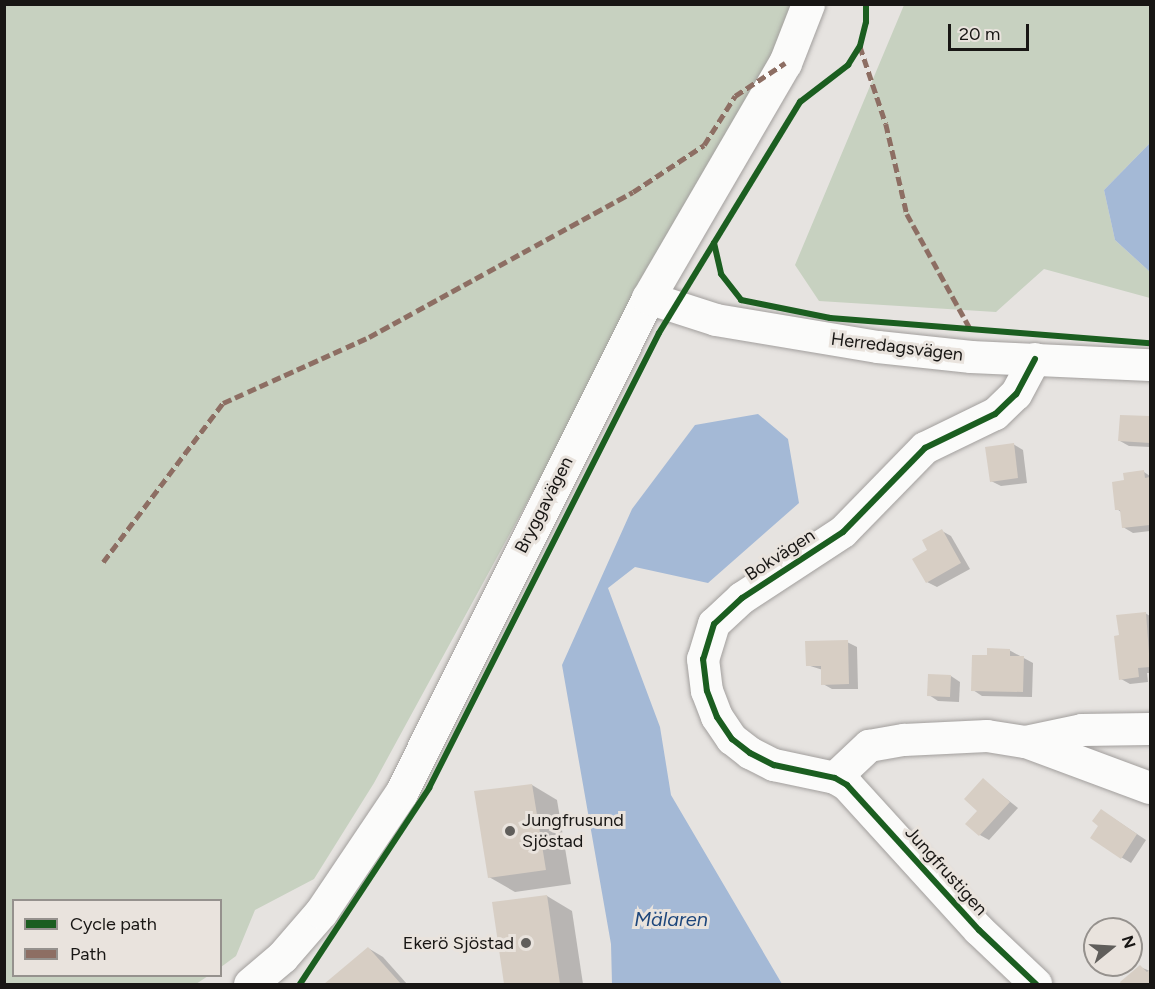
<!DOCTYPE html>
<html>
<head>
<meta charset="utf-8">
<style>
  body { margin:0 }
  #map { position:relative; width:1155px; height:989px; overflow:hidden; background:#e6e3e0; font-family:Figtree,sans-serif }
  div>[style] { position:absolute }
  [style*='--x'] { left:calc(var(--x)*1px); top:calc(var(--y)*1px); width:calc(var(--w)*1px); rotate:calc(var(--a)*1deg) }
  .green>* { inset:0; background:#c7d1c0 }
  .water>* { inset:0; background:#a4b9d6 }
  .shadow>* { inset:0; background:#0003 }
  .building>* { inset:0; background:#d7cec4 }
  .roads { filter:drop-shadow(0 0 2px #a29f9d) drop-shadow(0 0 2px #a29f9d) }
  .minor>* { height:32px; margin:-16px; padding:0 16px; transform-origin:16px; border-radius:16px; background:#fbfbfa }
  .secondary>* { height:33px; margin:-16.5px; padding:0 16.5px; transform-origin:16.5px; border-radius:16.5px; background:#fbfbfa }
  .quiet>* { height:4.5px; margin-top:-2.25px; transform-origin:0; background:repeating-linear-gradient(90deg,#8d6e63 0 9px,transparent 0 13.5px) }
  .cycleway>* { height:6px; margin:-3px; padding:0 3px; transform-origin:3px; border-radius:3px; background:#1b5e20 }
  .dots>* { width:16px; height:16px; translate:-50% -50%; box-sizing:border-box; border:3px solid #e9e3dd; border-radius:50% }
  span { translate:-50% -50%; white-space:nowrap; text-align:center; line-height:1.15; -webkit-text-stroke:6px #e9e3dd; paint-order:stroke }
  .street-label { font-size:18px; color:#181614 }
  .poi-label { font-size:18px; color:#181614 }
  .left { translate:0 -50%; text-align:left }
  .right { translate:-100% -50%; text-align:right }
  .water-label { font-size:20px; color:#1d467b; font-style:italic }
  .frame { position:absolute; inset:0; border:6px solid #181614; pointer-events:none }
  .legend { position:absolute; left:12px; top:899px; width:210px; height:78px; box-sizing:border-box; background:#e9e3dd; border:2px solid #95918d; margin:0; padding:8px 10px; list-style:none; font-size:18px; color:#181614 }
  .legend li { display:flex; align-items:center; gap:12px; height:30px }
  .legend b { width:30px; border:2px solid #95918d }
  .north { position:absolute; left:1083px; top:917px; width:60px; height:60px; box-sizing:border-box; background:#e9e3dd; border:2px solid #95918d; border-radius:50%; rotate:72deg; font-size:16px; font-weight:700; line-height:24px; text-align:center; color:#181614 }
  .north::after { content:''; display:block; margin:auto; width:21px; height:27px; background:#605e5b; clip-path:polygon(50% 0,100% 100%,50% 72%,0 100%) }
  .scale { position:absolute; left:948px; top:24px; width:81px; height:27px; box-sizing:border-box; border:3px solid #181614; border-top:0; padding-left:8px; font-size:18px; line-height:21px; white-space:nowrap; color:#181614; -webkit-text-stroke:4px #e9e3dd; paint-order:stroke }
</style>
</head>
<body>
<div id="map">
  <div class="green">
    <i style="clip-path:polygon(5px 5px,791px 5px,773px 51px,374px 783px,314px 879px,255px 910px,236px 956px,221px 967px,220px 900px,14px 900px,14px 976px,208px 976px,196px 984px,5px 984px)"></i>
    <i style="clip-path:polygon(904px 5px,1150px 5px,1150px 143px,1104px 190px,1115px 240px,1150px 272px,1150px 298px,1044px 269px,996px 312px,819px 301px,795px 265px)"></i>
  </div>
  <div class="water">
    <i style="clip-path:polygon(1150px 143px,1150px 272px,1115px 240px,1104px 190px)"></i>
    <i style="clip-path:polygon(758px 414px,788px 439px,799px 503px,708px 583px,635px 567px,608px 588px,660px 727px,671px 795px,782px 984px,612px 984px,611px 944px,562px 665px,632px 509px,695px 425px)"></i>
  </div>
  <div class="shadow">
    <i style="clip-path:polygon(1121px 417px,1150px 418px,1150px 447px,1129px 446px,1120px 441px)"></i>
    <i style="clip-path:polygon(1013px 444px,1023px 450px,1027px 483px,1001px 486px,991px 481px)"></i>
    <i style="clip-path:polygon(1144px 472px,1150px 476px,1150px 531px,1133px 533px,1123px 527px,1121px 512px,1117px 509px,1126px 481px)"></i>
    <i style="clip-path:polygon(942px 531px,951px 536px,970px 569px,937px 587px,927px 582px,929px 550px)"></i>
    <i style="clip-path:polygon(1145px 613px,1150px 616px,1150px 673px,1147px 673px,1148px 682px,1130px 684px,1121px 679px,1120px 636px)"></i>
    <i style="clip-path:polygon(847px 642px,857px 647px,858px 689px,832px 689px,823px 684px,823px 670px,807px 665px)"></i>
    <i style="clip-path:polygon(1009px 650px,1033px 663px,1032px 697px,982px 696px,973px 690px,988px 657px)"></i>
    <i style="clip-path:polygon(951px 676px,960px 682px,959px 702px,938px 701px,929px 695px)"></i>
    <i style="clip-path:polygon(983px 780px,1018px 808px,989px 840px,980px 835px)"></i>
    <i style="clip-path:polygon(532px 785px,557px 800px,571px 884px,515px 892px,489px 877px)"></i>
    <i style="clip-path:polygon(1110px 816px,1146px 840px,1131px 863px,1121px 857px)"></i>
    <i style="clip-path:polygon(547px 896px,572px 911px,583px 984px,505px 984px,494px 903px)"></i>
    <i style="clip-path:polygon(368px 948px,383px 957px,407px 984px,327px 984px)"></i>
    <i style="clip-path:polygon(1140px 967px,1150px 971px,1150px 984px,1123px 984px,1122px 983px)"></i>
  </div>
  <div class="building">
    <i style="clip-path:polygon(1120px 415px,1150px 416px,1150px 443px,1118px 441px)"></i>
    <i style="clip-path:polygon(1014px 443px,1018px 478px,990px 482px,985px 447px)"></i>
    <i style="clip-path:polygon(1144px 470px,1145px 478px,1150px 477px,1150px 525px,1122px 528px,1120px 510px,1115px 510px,1112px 482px,1124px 480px,1123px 473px)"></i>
    <i style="clip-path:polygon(942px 529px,961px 563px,926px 583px,912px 559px,927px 550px,922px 540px)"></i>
    <i style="clip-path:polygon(1146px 612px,1150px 667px,1138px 668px,1139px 677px,1119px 680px,1114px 636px,1119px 635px,1116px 615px)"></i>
    <i style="clip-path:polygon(848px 640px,849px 684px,821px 685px,821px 666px,806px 666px,805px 641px)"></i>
    <i style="clip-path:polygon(987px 648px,1010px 649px,1010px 656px,1024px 656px,1023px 692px,971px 691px,972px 655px,987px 655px)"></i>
    <i style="clip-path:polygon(928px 674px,951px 675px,950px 697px,927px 696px)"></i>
    <i style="clip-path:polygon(983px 778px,1010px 802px,979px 836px,965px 824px,977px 811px,964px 799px)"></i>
    <i style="clip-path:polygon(532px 784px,546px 870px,488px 878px,474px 791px)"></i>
    <i style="clip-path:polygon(1101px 809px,1137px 834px,1121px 859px,1090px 838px,1098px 826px,1092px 821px)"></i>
    <i style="clip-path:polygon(547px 895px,560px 984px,504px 984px,492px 902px)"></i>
    <i style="clip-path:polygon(368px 947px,401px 984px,324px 984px)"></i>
    <i style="clip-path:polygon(1140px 965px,1147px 972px,1150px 969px,1150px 984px,1121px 984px,1120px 982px)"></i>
  </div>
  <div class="roads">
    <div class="minor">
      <i style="--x:648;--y:298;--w:71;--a:17.9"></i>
      <i style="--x:716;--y:320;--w:164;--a:9.5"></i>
      <i style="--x:878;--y:347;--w:94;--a:6.1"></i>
      <i style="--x:971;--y:357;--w:179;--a:2.6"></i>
      <i style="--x:1035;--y:359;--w:40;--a:118"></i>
      <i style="--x:1016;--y:394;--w:29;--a:136"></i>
      <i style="--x:995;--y:414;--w:78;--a:154.1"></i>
      <i style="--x:925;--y:448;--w:117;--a:134.3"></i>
      <i style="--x:843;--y:532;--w:121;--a:146.8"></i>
      <i style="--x:742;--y:598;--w:38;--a:137"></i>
      <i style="--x:714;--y:624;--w:37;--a:107"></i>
      <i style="--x:703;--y:659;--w:32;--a:83"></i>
      <i style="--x:707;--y:691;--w:28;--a:69"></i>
      <i style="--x:717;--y:717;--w:27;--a:56"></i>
      <i style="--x:732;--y:739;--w:23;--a:38"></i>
      <i style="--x:750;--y:753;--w:27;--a:27"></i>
      <i style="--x:774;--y:765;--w:62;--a:12"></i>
      <i style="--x:835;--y:778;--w:14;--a:30"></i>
      <i style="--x:847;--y:785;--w:196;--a:47.7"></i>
      <i style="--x:979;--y:930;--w:79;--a:43.5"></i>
      <i style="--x:1026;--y:742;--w:57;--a:-12.1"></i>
      <i style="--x:1082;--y:730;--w:68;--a:-0.8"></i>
      <i style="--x:835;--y:778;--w:47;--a:-43.3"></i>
      <i style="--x:869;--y:746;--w:36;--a:-10"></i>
      <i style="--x:904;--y:740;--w:83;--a:-2.8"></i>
      <i style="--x:987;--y:736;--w:39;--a:9"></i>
      <i style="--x:1026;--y:742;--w:132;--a:20.4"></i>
    </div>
    <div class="secondary">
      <i style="--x:250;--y:984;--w:42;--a:-40.2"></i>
      <i style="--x:282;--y:957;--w:60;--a:-49.1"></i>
      <i style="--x:321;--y:912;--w:143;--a:-56.1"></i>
      <i style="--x:401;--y:793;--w:553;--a:-63.48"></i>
      <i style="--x:648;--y:298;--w:272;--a:-59.8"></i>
      <i style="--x:785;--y:63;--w:63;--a:-68.7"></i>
    </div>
  </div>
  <div class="quiet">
    <i style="--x:860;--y:46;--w:82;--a:71.6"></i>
    <i style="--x:886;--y:124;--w:92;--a:76.9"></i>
    <i style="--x:907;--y:214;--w:132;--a:61.1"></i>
    <i style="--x:103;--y:562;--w:199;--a:-53"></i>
    <i style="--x:223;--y:403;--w:160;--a:-24.3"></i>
    <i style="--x:369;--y:337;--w:301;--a:-28.8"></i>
    <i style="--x:633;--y:192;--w:85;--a:-33.5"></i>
    <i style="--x:704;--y:145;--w:58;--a:-57.7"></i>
    <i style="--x:735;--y:96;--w:60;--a:-33.4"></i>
  </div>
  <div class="cycleway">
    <i style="--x:714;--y:243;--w:32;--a:77"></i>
    <i style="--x:721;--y:274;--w:33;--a:52"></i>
    <i style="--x:741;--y:300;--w:91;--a:11.4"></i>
    <i style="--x:830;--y:318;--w:321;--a:4.5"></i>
    <i style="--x:1035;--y:359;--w:40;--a:118"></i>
    <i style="--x:1016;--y:394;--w:29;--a:136"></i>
    <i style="--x:995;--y:414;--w:78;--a:154.1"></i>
    <i style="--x:925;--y:448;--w:117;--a:134.3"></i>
    <i style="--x:843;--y:532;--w:121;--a:146.8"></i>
    <i style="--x:742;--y:598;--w:38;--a:137"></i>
    <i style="--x:714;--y:624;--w:37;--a:107"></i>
    <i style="--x:703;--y:659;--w:32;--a:83"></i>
    <i style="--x:707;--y:691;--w:28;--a:69"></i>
    <i style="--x:717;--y:717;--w:27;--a:56"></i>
    <i style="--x:732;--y:739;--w:23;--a:38"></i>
    <i style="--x:750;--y:753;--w:27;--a:27"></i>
    <i style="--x:774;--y:765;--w:62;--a:12"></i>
    <i style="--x:835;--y:778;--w:14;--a:30"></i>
    <i style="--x:847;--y:785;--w:196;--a:47.7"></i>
    <i style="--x:979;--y:930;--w:79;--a:43.5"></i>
    <i style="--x:300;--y:984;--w:235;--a:-56.6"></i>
    <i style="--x:429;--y:788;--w:510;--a:-63.18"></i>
    <i style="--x:659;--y:333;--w:271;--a:-58.6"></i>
    <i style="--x:800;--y:102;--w:61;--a:-37.6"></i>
    <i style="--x:848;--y:65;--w:22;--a:-58"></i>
    <i style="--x:860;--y:46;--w:25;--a:-76"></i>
    <i style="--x:866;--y:22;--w:18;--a:-90"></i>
  </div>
  <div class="dots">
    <i style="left:510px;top:831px;background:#605e5b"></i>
    <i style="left:526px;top:943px;background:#605e5b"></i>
  </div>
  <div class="street-label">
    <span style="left:897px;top:347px;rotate:7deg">Herredagsvägen</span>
    <span style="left:544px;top:505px;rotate:-63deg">Bryggavägen</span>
    <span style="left:780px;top:555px;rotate:-33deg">Bokvägen</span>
    <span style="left:946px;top:871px;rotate:48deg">Jungfrustigen</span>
  </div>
  <div class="poi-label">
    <span class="left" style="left:522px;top:831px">Jungfrusund<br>Sjöstad</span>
    <span class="right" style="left:514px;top:943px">Ekerö Sjöstad</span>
  </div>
  <div class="water-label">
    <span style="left:671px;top:919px">Mälaren</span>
  </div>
  <div class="frame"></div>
  <ul class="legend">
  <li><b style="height:8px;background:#1b5e20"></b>Cycle path</li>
  <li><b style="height:8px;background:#8d6e63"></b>Path</li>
  </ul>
  <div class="north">N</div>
  <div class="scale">20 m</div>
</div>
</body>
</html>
